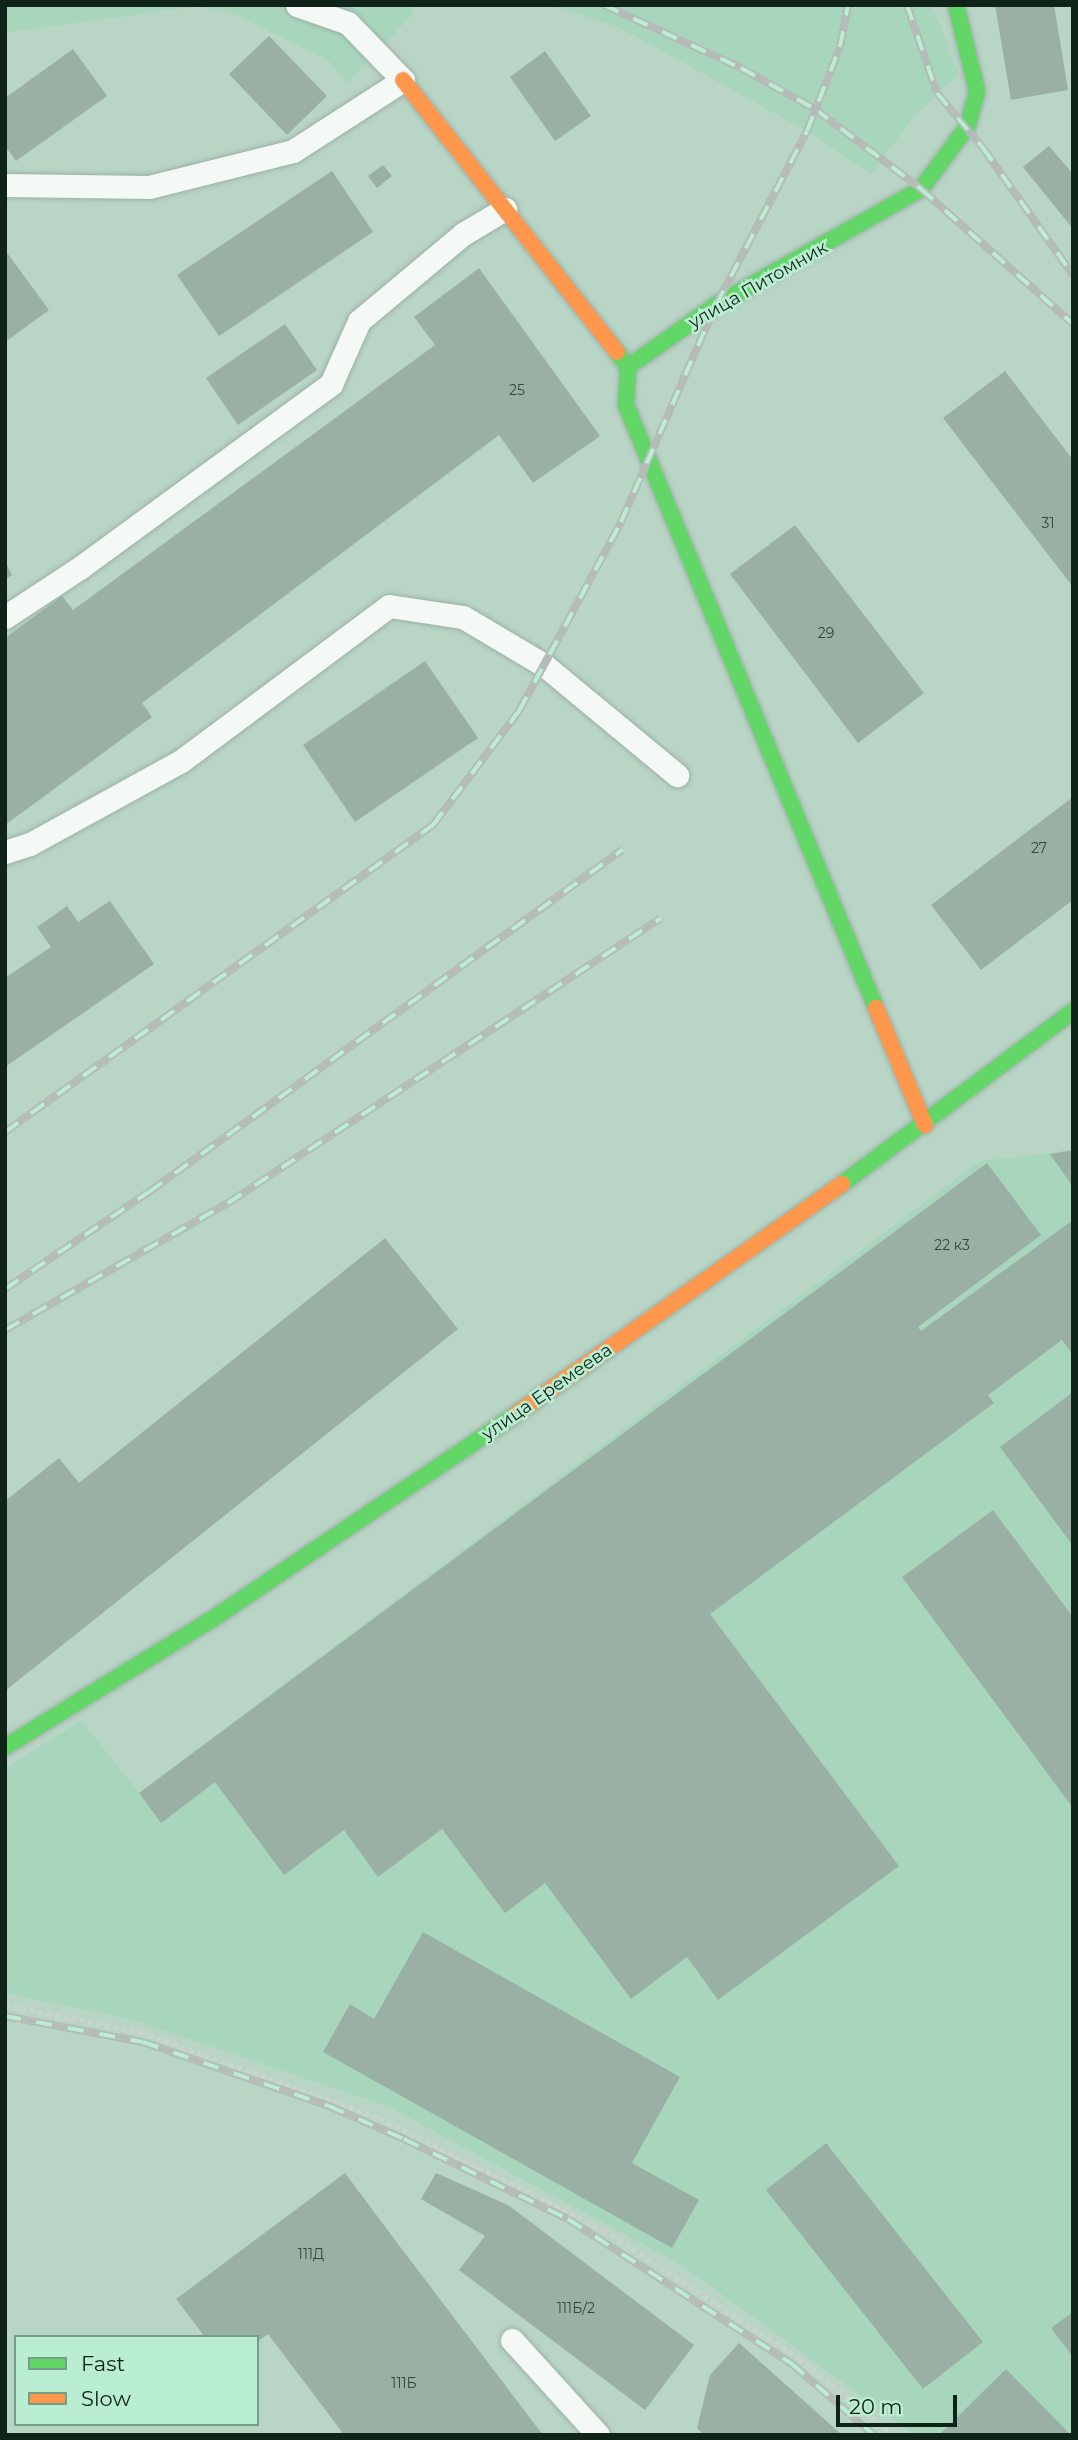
<!DOCTYPE html>
<html>
<head>
<meta charset="utf-8">
<style>
  body { margin:0 }
  #map { position:relative; width:1078px; height:2440px; overflow:hidden; background:#b9d5c6; font-family:Montserrat,sans-serif }
  div>[style] { position:absolute }
  [style*='--x'] { left:calc(var(--x)*1px); top:calc(var(--y)*1px); width:calc(var(--w)*1px); rotate:calc(var(--a)*1deg) }
  .built>* { inset:0; background:#a8d6bd }
  .building>* { inset:0; background:#9ab0a4 }
  .path>* { height:4.5px; margin-top:-2.25px; transform-origin:0; background:repeating-linear-gradient(90deg,#cbd3ce 0 5px,transparent 0 8.5px) }
  .roads { filter:drop-shadow(0 0 2px #9bb1a5) drop-shadow(0 0 2px #9bb1a5) }
  .lane>* { height:23px; margin:-11.5px; padding:0 11.5px; transform-origin:11.5px; border-radius:11.5px; background:#f4f9f6 }
  .fast>* { height:16px; margin:-8px; padding:0 8px; transform-origin:8px; border-radius:8px; background:#63d668 }
  .slow>* { height:16px; margin:-8px; padding:0 8px; transform-origin:8px; border-radius:8px; background:#ff974d }
  .rail>* { height:8px; margin-top:-4px; transform-origin:0; background:repeating-linear-gradient(90deg,#baeed2 0 16px,#b5bcb8 0 32px); box-sizing:border-box; border-block:2px solid #b5bcb8 }
  span { translate:-50% -50%; white-space:nowrap; text-align:center; line-height:1.15; -webkit-text-stroke:5px #baeed2; paint-order:stroke }
  .number-label { font-size:14px; color:#32463c }
  .number-label span { -webkit-text-stroke-width:0 }
  .street-label { font-size:18px; color:#0f2319 }
  .frame { position:absolute; inset:0; border:7px solid #0f2319; pointer-events:none }
  .legend { position:absolute; left:14px; top:2335px; width:245px; height:91px; box-sizing:border-box; background:#baeed2; border:2px solid #769d88; margin:0; padding:9px 12px; list-style:none; font-size:21px; color:#0f2319 }
  .legend li { display:flex; align-items:center; gap:14px; height:35px }
  .legend b { width:35px; border:2px solid #769d88 }
  .scale { position:absolute; left:836px; top:2395px; width:121px; height:32px; box-sizing:border-box; border:4px solid #0f2319; border-top:0; padding-left:9px; font-size:21px; line-height:24px; white-space:nowrap; color:#0f2319; -webkit-text-stroke:5px #baeed2; paint-order:stroke }
</style>
</head>
<body>
<div id="map">
  <div class="built">
    <i style="clip-path:polygon(5px 5px,415px 5px,410px 17px,347px 84px,328px 60px,236px 15px,199px 6px,5px 33px)"></i>
    <i style="clip-path:polygon(552px 5px,932px 5px,959px 74px,911px 120px,871px 174px,807px 131px,620px 28px)"></i>
    <i style="clip-path:polygon(1073px 1150px,1073px 2435px,915px 2435px,680px 2264px,389px 2107px,133px 2020px,5px 1993px,5px 1769px,81px 1720px,139px 1793px,980px 1161px)"></i>
  </div>
  <div class="building">
    <i style="clip-path:polygon(995px 5px,1054px 5px,1068px 90px,1011px 100px)"></i>
    <i style="clip-path:polygon(269px 36px,327px 96px,287px 135px,229px 74px)"></i>
    <i style="clip-path:polygon(73px 49px,107px 96px,16px 161px,5px 146px,5px 98px)"></i>
    <i style="clip-path:polygon(545px 51px,591px 116px,555px 141px,510px 77px)"></i>
    <i style="clip-path:polygon(1049px 146px,1073px 174px,1073px 229px,1023px 167px)"></i>
    <i style="clip-path:polygon(383px 165px,392px 176px,377px 188px,368px 176px)"></i>
    <i style="clip-path:polygon(332px 171px,373px 232px,219px 336px,177px 275px)"></i>
    <i style="clip-path:polygon(5px 250px,49px 310px,5px 342px)"></i>
    <i style="clip-path:polygon(479px 268px,600px 436px,533px 483px,499px 435px,142px 703px,152px 717px,5px 825px,5px 638px,62px 596px,73px 610px,435px 345px,414px 317px)"></i>
    <i style="clip-path:polygon(285px 324px,317px 370px,238px 425px,206px 378px)"></i>
    <i style="clip-path:polygon(1005px 371px,1073px 460px,1073px 587px,943px 418px)"></i>
    <i style="clip-path:polygon(795px 525px,924px 693px,858px 743px,730px 574px)"></i>
    <i style="clip-path:polygon(5px 562px,12px 575px,5px 579px)"></i>
    <i style="clip-path:polygon(425px 661px,478px 738px,355px 822px,303px 745px)"></i>
    <i style="clip-path:polygon(1073px 797px,1073px 900px,981px 970px,931px 905px)"></i>
    <i style="clip-path:polygon(110px 901px,154px 964px,5px 1067px,5px 978px,51px 947px,37px 927px,67px 906px,78px 922px)"></i>
    <i style="clip-path:polygon(1073px 1150px,1073px 1187px,1050px 1154px)"></i>
    <i style="clip-path:polygon(987px 1163px,1041px 1235px,918px 1327px,921px 1331px,1073px 1220px,1073px 1355px,1062px 1340px,988px 1395px,994px 1403px,710px 1614px,899px 1866px,718px 2000px,687px 1957px,631px 1999px,545px 1883px,505px 1913px,442px 1829px,378px 1877px,344px 1830px,284px 1875px,215px 1782px,161px 1823px,139px 1793px)"></i>
    <i style="clip-path:polygon(385px 1238px,458px 1329px,5px 1691px,5px 1501px,59px 1458px,79px 1483px)"></i>
    <i style="clip-path:polygon(1073px 1392px,1073px 1546px,1000px 1447px)"></i>
    <i style="clip-path:polygon(993px 1510px,1073px 1617px,1073px 1808px,902px 1577px)"></i>
    <i style="clip-path:polygon(423px 1932px,680px 2077px,632px 2163px,699px 2200px,672px 2248px,323px 2052px,350px 2004px,374px 2019px)"></i>
    <i style="clip-path:polygon(826px 2143px,983px 2342px,923px 2389px,766px 2190px)"></i>
    <i style="clip-path:polygon(345px 2173px,398px 2244px,543px 2435px,338px 2435px,342px 2432px,268px 2334px,257px 2342px,257px 2337px,205px 2337px,176px 2299px)"></i>
    <i style="clip-path:polygon(436px 2173px,508px 2205px,694px 2345px,645px 2410px,459px 2270px,485px 2236px,421px 2199px)"></i>
    <i style="clip-path:polygon(1073px 2312px,1073px 2357px,1051px 2328px)"></i>
    <i style="clip-path:polygon(739px 2343px,812px 2408px,842px 2435px,704px 2435px,697px 2428px,710px 2375px)"></i>
    <i style="clip-path:polygon(1006px 2369px,1071px 2435px,939px 2435px)"></i>
  </div>
  <div class="path">
    <i style="--x:5;--y:2005;--w:139;--a:11.2"></i>
    <i style="--x:141;--y:2032;--w:254;--a:19.8"></i>
    <i style="--x:380;--y:2118;--w:250;--a:26.6"></i>
    <i style="--x:604;--y:2230;--w:233;--a:33.3"></i>
    <i style="--x:799;--y:2358;--w:122;--a:39"></i>
  </div>
  <div class="roads">
    <div class="lane">
      <i style="--x:5;--y:185;--w:144;--a:0.8"></i>
      <i style="--x:149;--y:187;--w:148;--a:-14"></i>
      <i style="--x:293;--y:151;--w:131;--a:-32.8"></i>
      <i style="--x:403;--y:80;--w:79;--a:-134"></i>
      <i style="--x:348;--y:23;--w:54;--a:-160.6"></i>
      <i style="--x:5;--y:617;--w:91;--a:-33.3"></i>
      <i style="--x:81;--y:567;--w:310;--a:-36.2"></i>
      <i style="--x:331;--y:384;--w:69;--a:-66"></i>
      <i style="--x:359;--y:321;--w:136;--a:-39.9"></i>
      <i style="--x:463;--y:234;--w:49;--a:-30.8"></i>
      <i style="--x:5;--y:852;--w:26;--a:-18"></i>
      <i style="--x:30;--y:844;--w:172;--a:-28.8"></i>
      <i style="--x:181;--y:761;--w:259;--a:-36.7"></i>
      <i style="--x:389;--y:606;--w:75;--a:8.5"></i>
      <i style="--x:463;--y:617;--w:94;--a:30.7"></i>
      <i style="--x:544;--y:665;--w:173;--a:39.6"></i>
      <i style="--x:512;--y:2340;--w:128;--a:47.8"></i>
    </div>
    <div class="fast">
      <i style="--x:617;--y:352;--w:19;--a:54"></i>
      <i style="--x:628;--y:367;--w:108;--a:-35.2"></i>
      <i style="--x:716;--y:305;--w:236;--a:-29.5"></i>
      <i style="--x:921;--y:189;--w:77;--a:-53.4"></i>
      <i style="--x:967;--y:127;--w:37;--a:-74"></i>
      <i style="--x:977;--y:91;--w:89;--a:-103.7"></i>
      <i style="--x:628;--y:367;--w:38;--a:93"></i>
      <i style="--x:626;--y:405;--w:653;--a:67.48"></i>
      <i style="--x:842;--y:1184;--w:289;--a:-36.8"></i>
      <i style="--x:5;--y:1747;--w:253;--a:-31.7"></i>
      <i style="--x:220;--y:1614;--w:357;--a:-34"></i>
    </div>
    <div class="slow">
      <i style="--x:403;--y:80;--w:346;--a:51.8"></i>
      <i style="--x:876;--y:1008;--w:127;--a:67.3"></i>
      <i style="--x:516;--y:1414;--w:399;--a:-35.2"></i>
    </div>
  </div>
  <div class="rail">
    <i style="--x:604;--y:5;--w:151;--a:24.7"></i>
    <i style="--x:741;--y:68;--w:85;--a:29"></i>
    <i style="--x:815;--y:109;--w:133;--a:37"></i>
    <i style="--x:921;--y:189;--w:203;--a:41.6"></i>
    <i style="--x:907;--y:5;--w:93;--a:71.2"></i>
    <i style="--x:937;--y:93;--w:72;--a:50.1"></i>
    <i style="--x:983;--y:148;--w:156;--a:54.7"></i>
    <i style="--x:5;--y:1132;--w:527;--a:-35.65"></i>
    <i style="--x:433;--y:825;--w:143;--a:-53"></i>
    <i style="--x:519;--y:711;--w:215;--a:-61.6"></i>
    <i style="--x:621;--y:522;--w:237;--a:-66.4"></i>
    <i style="--x:716;--y:305;--w:196;--a:-62.4"></i>
    <i style="--x:807;--y:131;--w:90;--a:-68.6"></i>
    <i style="--x:840;--y:47;--w:43;--a:-79.2"></i>
    <i style="--x:5;--y:1289;--w:174;--a:-34"></i>
    <i style="--x:149;--y:1192;--w:584;--a:-35.87"></i>
    <i style="--x:5;--y:1330;--w:257;--a:-29.7"></i>
    <i style="--x:228;--y:1203;--w:518;--a:-33.35"></i>
    <i style="--x:5;--y:2016;--w:140;--a:10.7"></i>
    <i style="--x:143;--y:2042;--w:197;--a:19"></i>
    <i style="--x:329;--y:2106;--w:82;--a:23.7"></i>
    <i style="--x:404;--y:2139;--w:182;--a:26"></i>
    <i style="--x:568;--y:2219;--w:267;--a:32.9"></i>
    <i style="--x:792;--y:2364;--w:108;--a:40.9"></i>
  </div>
  <div class="number-label">
    <span style="left:517px;top:390px">25</span>
    <span style="left:1048px;top:523px">31</span>
    <span style="left:826px;top:633px">29</span>
    <span style="left:1039px;top:848px">27</span>
    <span style="left:952px;top:1245px">22 к3</span>
    <span style="left:311px;top:2254px">111Д</span>
    <span style="left:576px;top:2308px">111Б/2</span>
    <span style="left:404px;top:2383px">111Б</span>
  </div>
  <div class="street-label">
    <span style="left:758px;top:285px;rotate:-30deg">улица Питомник</span>
    <span style="left:547px;top:1392px;rotate:-35deg">улица Еремеева</span>
  </div>
  <div class="frame"></div>
  <ul class="legend">
  <li><b style="height:9px;background:#63d668"></b>Fast</li>
  <li><b style="height:9px;background:#ff974d"></b>Slow</li>
  </ul>
  <div class="scale">20 m</div>
</div>
</body>
</html>
